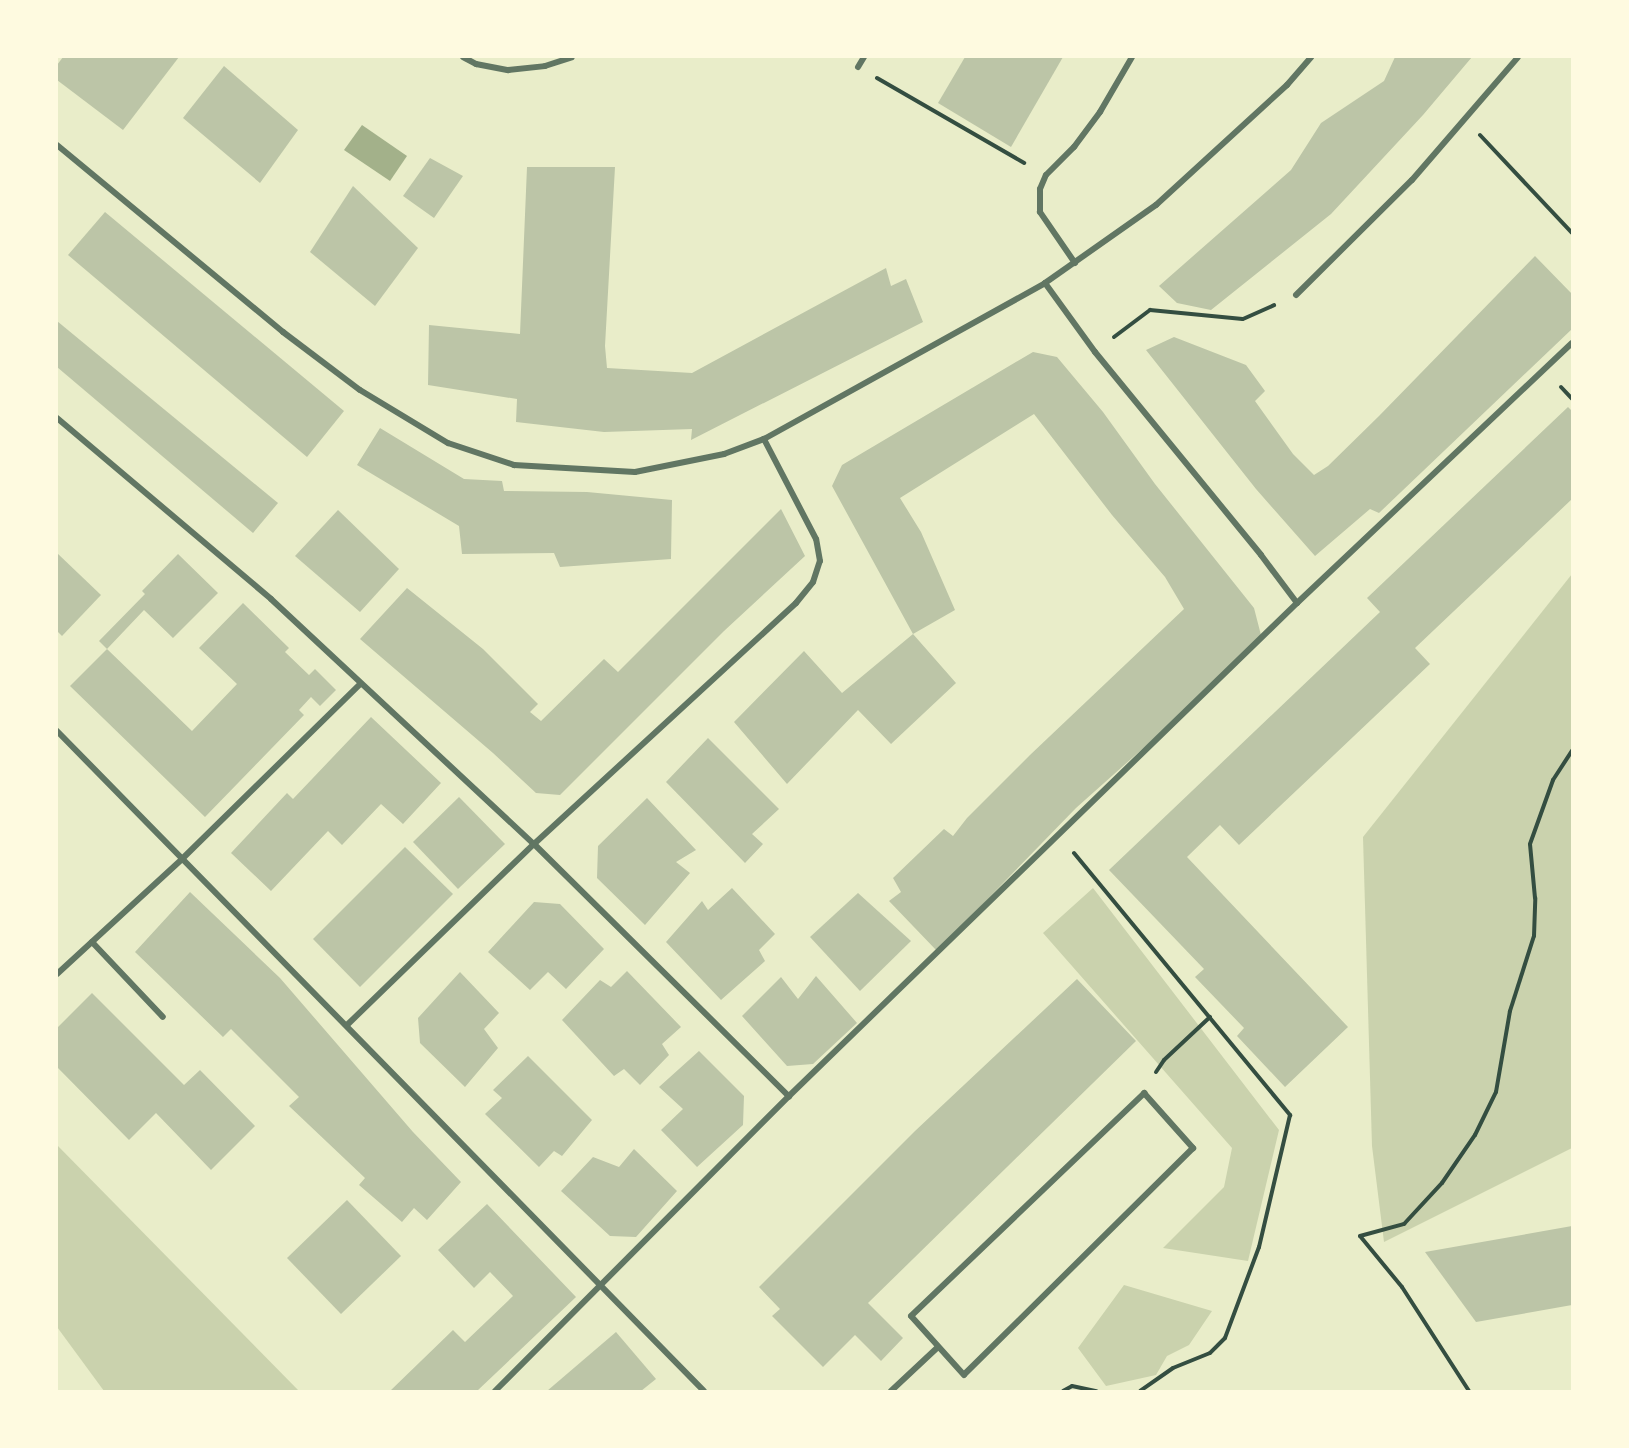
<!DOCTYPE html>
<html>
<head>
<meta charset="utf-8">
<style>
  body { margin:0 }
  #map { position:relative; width:1629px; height:1448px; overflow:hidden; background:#e9edc9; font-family:"Public Sans",sans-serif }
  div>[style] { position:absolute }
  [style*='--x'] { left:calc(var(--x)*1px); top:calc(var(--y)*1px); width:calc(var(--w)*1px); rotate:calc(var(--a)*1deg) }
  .green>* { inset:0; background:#cad2ad }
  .water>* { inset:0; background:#a3b18a }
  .building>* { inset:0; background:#bcc5a7 }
  .path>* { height:4px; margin:-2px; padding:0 2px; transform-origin:2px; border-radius:2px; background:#344e41 }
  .minor>* { height:6px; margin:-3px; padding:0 3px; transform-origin:3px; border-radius:3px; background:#617663 }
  span { translate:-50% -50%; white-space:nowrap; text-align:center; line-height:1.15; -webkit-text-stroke:6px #fefae0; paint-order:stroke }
  .frame { position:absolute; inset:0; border:58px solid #fefae0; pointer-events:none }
</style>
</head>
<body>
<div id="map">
  <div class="green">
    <i style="clip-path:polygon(1572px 574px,1572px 1148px,1384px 1242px,1372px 1146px,1363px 837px)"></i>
    <i style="clip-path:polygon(1093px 888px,1279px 1130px,1248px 1261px,1163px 1248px,1224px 1187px,1232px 1148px,1043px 933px)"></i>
    <i style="clip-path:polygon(57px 1145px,299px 1391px,104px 1391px,57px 1327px)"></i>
    <i style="clip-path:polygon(1124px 1285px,1212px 1311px,1189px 1345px,1167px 1356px,1156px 1375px,1106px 1386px,1078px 1348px)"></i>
  </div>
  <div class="water">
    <i style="clip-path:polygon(362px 125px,407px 156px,390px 181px,344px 150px)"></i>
  </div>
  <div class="building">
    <i style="clip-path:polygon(63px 57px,179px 57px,123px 130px,57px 80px,57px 65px)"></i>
    <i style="clip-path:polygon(965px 57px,1063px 57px,1011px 147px,938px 103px)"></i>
    <i style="clip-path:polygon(1395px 57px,1472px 57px,1423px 115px,1331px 214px,1211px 310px,1177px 303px,1159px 286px,1291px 170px,1321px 123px,1384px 81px)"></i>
    <i style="clip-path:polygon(224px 66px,298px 130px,260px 183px,183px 118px)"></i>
    <i style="clip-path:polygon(430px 158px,463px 176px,434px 218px,403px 196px)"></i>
    <i style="clip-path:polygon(527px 167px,615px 167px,605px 346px,607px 368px,692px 373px,886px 268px,891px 286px,906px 279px,923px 322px,691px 440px,692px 429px,604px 432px,516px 422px,517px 399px,428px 385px,429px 325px,520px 334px)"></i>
    <i style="clip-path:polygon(353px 186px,418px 248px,375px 306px,310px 252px)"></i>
    <i style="clip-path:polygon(105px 212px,344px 411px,307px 457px,68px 255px)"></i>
    <i style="clip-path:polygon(1535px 256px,1572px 294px,1572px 329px,1379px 513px,1370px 509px,1315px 556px,1256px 489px,1146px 350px,1174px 337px,1246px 365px,1265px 391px,1255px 401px,1293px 454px,1314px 475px,1328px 466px,1379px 416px)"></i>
    <i style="clip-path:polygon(57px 321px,278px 503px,253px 533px,57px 367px)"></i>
    <i style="clip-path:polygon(1033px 352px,1057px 357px,1103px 412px,1155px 484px,1254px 608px,1262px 639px,1214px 685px,1076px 808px,937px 951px,889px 901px,901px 892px,893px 878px,944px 829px,953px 836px,967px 818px,1030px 755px,1184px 609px,1165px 577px,1112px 515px,1034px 414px,900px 498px,921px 532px,955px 610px,913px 634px,832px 486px,842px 465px)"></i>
    <i style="clip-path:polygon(1568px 407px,1572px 411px,1572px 499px,1415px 648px,1430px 664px,1239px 845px,1220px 825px,1187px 857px,1348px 1027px,1285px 1087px,1237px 1036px,1244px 1028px,1195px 977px,1204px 969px,1109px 870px,1380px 612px,1367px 598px)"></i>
    <i style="clip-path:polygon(380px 428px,464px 479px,502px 481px,504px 491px,587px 492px,672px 500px,671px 559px,560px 567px,554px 553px,462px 554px,459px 526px,357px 465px)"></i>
    <i style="clip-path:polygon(781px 509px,805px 556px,724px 631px,560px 795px,536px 793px,493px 753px,360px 639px,407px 588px,483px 649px,538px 704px,530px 712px,541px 721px,604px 659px,618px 672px)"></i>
    <i style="clip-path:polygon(338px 510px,399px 569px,360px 612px,295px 556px)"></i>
    <i style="clip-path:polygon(57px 553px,101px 595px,62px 636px,57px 631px)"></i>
    <i style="clip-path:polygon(178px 554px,218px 593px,173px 638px,144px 610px,107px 649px,99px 641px,145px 594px,142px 591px)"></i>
    <i style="clip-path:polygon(243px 603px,289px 648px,285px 652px,309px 675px,315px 669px,336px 690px,320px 706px,311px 697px,299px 710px,304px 715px,205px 817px,70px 686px,107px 649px,192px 731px,237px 684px,199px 648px)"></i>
    <i style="clip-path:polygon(913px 634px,956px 683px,891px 744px,858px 710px,787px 784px,734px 722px,804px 651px,842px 693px)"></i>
    <i style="clip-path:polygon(371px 717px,441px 783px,403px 824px,381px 804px,342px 845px,328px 831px,271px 891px,231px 853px,287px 793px,293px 799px)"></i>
    <i style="clip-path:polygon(708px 738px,779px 809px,752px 834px,763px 844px,745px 863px,666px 782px)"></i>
    <i style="clip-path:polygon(459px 797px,505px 844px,458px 889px,413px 842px)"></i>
    <i style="clip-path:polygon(647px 798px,696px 850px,676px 862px,690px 873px,645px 925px,597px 878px,598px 846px)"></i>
    <i style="clip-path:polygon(405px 847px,453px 894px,360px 987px,313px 939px)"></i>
    <i style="clip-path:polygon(732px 888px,775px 934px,759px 950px,765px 961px,721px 1000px,666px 942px,702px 901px,708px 910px)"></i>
    <i style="clip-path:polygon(190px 892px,280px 978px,413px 1132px,461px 1182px,427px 1220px,414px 1208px,402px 1222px,359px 1185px,365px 1178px,289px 1106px,299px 1097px,231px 1029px,223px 1037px,135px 952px)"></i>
    <i style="clip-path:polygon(858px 893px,911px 941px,860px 991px,810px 937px)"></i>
    <i style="clip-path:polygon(534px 902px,560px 904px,604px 949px,566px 989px,548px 972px,530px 990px,488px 952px)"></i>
    <i style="clip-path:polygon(627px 971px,681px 1027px,662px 1044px,669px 1055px,640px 1085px,624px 1069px,614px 1076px,562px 1020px,600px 980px,611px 987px)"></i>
    <i style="clip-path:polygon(460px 972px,499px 1013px,484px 1029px,498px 1048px,465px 1087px,420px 1043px,418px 1018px)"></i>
    <i style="clip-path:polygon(816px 976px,857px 1023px,813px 1064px,787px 1066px,742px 1016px,781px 977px,798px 999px)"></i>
    <i style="clip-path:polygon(1077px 979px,1136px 1041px,868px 1303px,903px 1338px,881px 1361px,855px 1335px,823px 1367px,772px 1316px,780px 1309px,759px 1287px,915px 1131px)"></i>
    <i style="clip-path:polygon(92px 993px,184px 1085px,200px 1070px,255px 1126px,211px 1170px,156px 1113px,129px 1140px,57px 1067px,57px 1028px)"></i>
    <i style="clip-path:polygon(699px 1051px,744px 1096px,743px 1125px,697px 1167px,661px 1130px,683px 1109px,659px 1087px)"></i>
    <i style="clip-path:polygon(528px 1056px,592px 1120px,562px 1156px,554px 1151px,539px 1167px,485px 1114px,502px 1098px,493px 1090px)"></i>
    <i style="clip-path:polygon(634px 1149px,677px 1191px,636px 1237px,610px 1236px,561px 1191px,593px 1157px,619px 1167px)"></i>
    <i style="clip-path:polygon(347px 1200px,401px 1256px,341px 1314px,287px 1258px)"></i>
    <i style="clip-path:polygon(487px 1204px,576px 1297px,477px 1391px,390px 1391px,453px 1330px,465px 1342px,513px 1296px,490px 1272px,474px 1288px,438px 1250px)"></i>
    <i style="clip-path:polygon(1572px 1226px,1572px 1305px,1476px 1322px,1425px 1252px)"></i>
    <i style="clip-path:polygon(616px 1332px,656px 1379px,641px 1391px,547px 1391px)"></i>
  </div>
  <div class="path">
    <i style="--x:877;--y:78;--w:170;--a:30"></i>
    <i style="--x:1480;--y:135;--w:134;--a:46.8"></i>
    <i style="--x:1114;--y:337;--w:45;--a:-36.9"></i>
    <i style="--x:1150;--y:310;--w:93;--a:5.5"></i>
    <i style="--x:1243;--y:319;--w:34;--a:-24"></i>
    <i style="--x:1561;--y:387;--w:16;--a:47"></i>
    <i style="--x:1074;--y:853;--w:340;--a:50.5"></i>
    <i style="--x:1290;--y:1115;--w:136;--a:103.2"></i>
    <i style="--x:1259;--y:1247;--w:97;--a:110.5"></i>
    <i style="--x:1225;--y:1338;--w:21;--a:135"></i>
    <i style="--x:1210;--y:1353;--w:40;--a:158"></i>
    <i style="--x:1173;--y:1368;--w:40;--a:145.1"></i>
    <i style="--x:1156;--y:1072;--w:14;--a:-56"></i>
    <i style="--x:1164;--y:1060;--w:63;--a:-43.1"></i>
    <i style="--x:1063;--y:1391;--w:10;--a:-29"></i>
    <i style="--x:1072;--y:1386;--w:25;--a:12"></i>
    <i style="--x:1469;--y:1391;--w:124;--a:-122.8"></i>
    <i style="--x:1402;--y:1287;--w:66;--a:-129.5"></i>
    <i style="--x:1360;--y:1236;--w:46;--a:-15.3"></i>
    <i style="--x:1404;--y:1224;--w:56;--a:-47.2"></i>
    <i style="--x:1442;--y:1183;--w:58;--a:-55.5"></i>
    <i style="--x:1475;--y:1135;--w:48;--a:-64"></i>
    <i style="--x:1496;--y:1092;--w:82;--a:-80.2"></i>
    <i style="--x:1510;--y:1011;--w:79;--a:-72.3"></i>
    <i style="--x:1534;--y:936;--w:38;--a:-88"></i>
    <i style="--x:1535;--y:898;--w:54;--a:-95.3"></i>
    <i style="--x:1530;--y:844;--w:68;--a:-70.2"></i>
    <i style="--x:1553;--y:780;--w:35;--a:-57"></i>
  </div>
  <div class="minor">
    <i style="--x:463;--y:57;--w:15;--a:28"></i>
    <i style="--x:476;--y:64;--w:33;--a:11"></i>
    <i style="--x:508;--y:70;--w:37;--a:-6"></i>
    <i style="--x:545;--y:66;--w:28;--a:-18"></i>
    <i style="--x:858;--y:67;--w:12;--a:-59"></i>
    <i style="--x:57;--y:145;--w:293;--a:39.6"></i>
    <i style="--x:283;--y:332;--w:96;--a:37"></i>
    <i style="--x:360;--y:390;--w:103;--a:31.1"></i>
    <i style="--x:448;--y:443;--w:70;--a:18.4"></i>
    <i style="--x:514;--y:465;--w:121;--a:3.3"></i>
    <i style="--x:635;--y:472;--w:91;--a:-11.4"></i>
    <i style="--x:724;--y:454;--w:43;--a:-20.6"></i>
    <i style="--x:764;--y:439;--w:321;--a:-29"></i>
    <i style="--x:1045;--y:283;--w:136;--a:-35.1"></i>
    <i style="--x:1156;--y:205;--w:178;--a:-42.5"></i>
    <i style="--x:1287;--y:85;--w:37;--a:-49"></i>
    <i style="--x:1075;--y:263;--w:62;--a:-124.5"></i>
    <i style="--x:1040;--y:212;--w:23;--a:-90"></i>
    <i style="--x:1040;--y:189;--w:15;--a:-67"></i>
    <i style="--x:1046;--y:175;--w:40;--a:-45"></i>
    <i style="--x:1074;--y:147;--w:44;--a:-53.4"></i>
    <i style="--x:1100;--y:112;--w:64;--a:-59.8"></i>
    <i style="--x:1045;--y:283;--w:85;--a:54.1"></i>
    <i style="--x:1095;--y:352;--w:262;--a:50.7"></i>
    <i style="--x:1261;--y:555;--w:60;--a:53.1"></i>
    <i style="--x:1296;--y:295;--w:163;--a:-44.8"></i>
    <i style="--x:1412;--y:180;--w:162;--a:-49.2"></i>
    <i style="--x:57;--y:418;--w:280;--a:40.2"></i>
    <i style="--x:271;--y:599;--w:359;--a:43"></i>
    <i style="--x:534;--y:844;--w:359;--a:44.7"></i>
    <i style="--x:57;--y:731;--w:924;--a:45.57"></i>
    <i style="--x:92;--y:942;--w:103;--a:46.6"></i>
    <i style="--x:57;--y:974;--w:170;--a:-42.6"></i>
    <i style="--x:182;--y:859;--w:250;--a:-44.5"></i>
    <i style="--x:347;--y:1025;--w:260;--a:-44.1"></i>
    <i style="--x:534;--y:844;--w:356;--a:-42.6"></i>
    <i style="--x:796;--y:603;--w:27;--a:-51"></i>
    <i style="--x:813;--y:582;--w:22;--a:-72"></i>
    <i style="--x:820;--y:561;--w:22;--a:-100"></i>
    <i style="--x:816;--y:539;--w:113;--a:-117.5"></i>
    <i style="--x:1144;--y:1093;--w:74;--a:48.3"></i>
    <i style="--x:1193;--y:1148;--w:322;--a:135.3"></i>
    <i style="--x:964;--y:1375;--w:79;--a:-131.9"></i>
    <i style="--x:911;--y:1316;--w:323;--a:-43.7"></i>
    <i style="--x:495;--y:1391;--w:416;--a:-45.1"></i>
    <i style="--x:789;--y:1096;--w:708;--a:-44.14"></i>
    <i style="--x:1297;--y:603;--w:378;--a:-43.4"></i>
    <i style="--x:891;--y:1391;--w:64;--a:-43.1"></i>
  </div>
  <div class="frame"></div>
</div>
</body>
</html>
